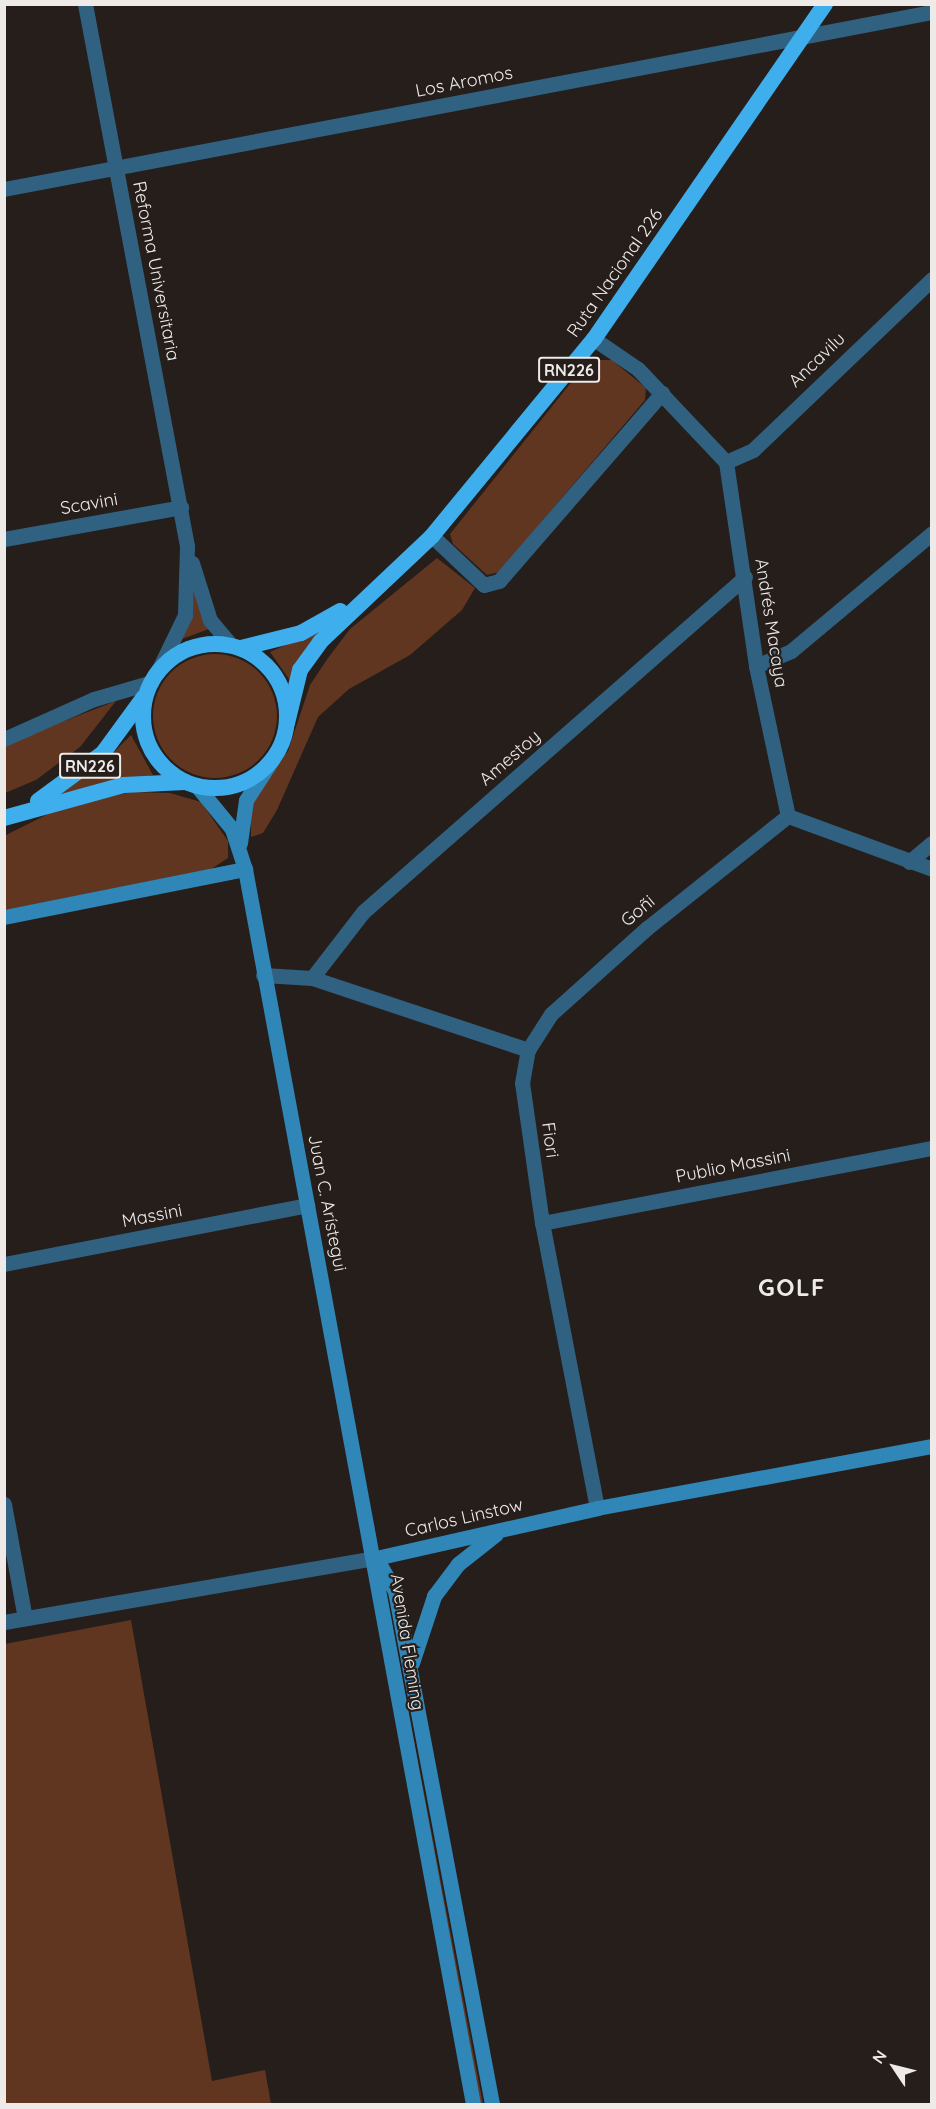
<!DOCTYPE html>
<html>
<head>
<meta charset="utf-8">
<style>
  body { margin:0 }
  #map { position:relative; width:936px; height:2109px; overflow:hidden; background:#251e1b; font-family:Quicksand,sans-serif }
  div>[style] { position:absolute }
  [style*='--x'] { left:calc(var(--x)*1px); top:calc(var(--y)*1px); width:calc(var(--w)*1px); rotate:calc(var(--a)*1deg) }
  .green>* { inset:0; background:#603621 }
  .round { border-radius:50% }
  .minor>* { height:15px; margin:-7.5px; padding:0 7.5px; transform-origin:7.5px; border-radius:7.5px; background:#306180 }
  .tertiary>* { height:15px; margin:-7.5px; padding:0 7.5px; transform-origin:7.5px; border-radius:7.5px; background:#306180 }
  .secondary>* { height:15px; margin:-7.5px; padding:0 7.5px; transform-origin:7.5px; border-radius:7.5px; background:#2f86b7 }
  .trunk>* { height:16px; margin:-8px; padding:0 8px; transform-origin:8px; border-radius:8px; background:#3eaeec }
  .trunk>.ring { margin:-8px; padding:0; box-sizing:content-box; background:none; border:16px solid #3eaeec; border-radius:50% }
  span { translate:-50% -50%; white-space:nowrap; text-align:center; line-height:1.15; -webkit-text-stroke:4.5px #251e1b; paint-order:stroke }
  .shield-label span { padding:2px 4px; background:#251e1b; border:2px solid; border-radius:4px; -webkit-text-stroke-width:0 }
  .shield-label { font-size:16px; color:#eeeae8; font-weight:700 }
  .street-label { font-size:18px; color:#eeeae8 }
  .district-label { font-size:24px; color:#eeeae8; font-weight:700; letter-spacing:1.5px }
  .frame { position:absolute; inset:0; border:6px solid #eeeae8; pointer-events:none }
  .north { position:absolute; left:864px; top:2037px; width:60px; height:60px; -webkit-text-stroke:4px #251e1b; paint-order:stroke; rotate:305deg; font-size:16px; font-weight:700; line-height:24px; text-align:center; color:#eeeae8 }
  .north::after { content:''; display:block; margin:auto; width:21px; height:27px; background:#eeeae8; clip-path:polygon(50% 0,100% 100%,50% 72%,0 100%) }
</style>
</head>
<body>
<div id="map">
  <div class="green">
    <i style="clip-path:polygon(589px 360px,612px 360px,646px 388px,645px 400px,499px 572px,487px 575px,453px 544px,450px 534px)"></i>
    <i style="clip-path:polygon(437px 558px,475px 588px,462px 610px,410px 655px,349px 689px,318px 717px,277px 810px,263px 833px,251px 837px,251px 801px,288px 751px,310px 685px,328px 658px,350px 629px)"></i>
    <i style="clip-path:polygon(194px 587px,209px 629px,182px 639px,192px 617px)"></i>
    <i style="clip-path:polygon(322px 628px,291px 682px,270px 652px)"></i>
    <i class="round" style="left:153px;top:654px;width:124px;height:124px"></i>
    <i style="clip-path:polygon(116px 701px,80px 747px,36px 780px,5px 793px,5px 744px)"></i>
    <i style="clip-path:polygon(131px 735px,153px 775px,59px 794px,103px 763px)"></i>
    <i style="clip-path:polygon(131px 792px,170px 793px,201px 802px,228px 841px,228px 858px,208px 871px,5px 910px,4px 836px,60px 808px)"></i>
    <i style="clip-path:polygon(383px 1592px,386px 1592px,483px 2104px,479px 2104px)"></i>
    <i style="clip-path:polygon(131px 1620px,212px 2081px,265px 2070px,271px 2104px,5px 2104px,5px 1644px)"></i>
  </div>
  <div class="minor">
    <i style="--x:594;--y:339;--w:53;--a:34.3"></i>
    <i style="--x:638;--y:369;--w:128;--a:46.6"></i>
    <i style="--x:726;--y:462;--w:206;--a:81.6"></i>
    <i style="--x:756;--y:666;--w:153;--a:78"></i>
    <i style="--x:788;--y:816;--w:153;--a:20.2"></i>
    <i style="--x:726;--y:462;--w:30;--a:-24"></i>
    <i style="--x:753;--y:450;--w:248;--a:-43.7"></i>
    <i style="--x:432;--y:536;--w:71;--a:43.3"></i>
    <i style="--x:484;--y:585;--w:16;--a:-15"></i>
    <i style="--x:499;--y:581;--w:249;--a:-49.1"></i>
    <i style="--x:4;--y:539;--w:180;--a:-10.2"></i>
    <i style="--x:756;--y:666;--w:38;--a:-23"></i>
    <i style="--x:791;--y:651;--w:184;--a:-39.9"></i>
    <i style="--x:4;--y:739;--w:98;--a:-24"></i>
    <i style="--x:94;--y:699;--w:60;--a:-16.3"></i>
    <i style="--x:909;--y:862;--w:30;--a:-40"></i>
    <i style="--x:263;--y:975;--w:49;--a:3.5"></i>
    <i style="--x:312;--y:978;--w:228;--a:18.4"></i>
    <i style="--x:312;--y:978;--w:83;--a:-52.3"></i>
    <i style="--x:363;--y:912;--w:508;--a:-41.25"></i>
    <i style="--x:542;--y:1223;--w:397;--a:-10.9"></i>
    <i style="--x:4;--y:1264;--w:309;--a:-11"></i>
    <i style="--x:4;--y:1504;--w:116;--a:79.6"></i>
    <i style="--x:597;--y:1508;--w:290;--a:-100.9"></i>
    <i style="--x:542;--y:1223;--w:141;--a:-98.1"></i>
    <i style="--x:522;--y:1083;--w:34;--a:-80"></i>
    <i style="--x:528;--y:1050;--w:43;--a:-57.4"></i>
    <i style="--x:551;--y:1014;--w:129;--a:-41.9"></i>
    <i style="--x:647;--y:928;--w:180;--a:-38.5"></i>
  </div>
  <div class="tertiary">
    <i style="--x:85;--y:4;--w:552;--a:79.34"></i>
    <i style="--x:187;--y:546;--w:69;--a:91.7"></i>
    <i style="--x:185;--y:615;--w:64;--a:115.8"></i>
    <i style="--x:4;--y:189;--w:945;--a:-10.8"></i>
    <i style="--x:192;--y:563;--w:60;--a:72.5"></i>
    <i style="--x:210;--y:620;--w:33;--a:50"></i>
    <i style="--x:4;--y:1622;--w:377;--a:-9.8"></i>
  </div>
  <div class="secondary">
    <i style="--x:196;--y:785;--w:57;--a:50.7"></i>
    <i style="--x:232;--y:829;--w:42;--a:72"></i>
    <i style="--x:245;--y:869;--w:1256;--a:79.54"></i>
    <i style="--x:240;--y:843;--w:43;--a:-82.1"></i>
    <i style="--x:246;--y:800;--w:48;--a:-57"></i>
    <i style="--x:4;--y:917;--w:246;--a:-11.3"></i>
    <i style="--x:376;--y:1558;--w:227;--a:-12.7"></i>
    <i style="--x:597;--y:1508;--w:341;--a:-10.5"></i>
    <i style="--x:376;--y:1558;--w:38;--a:60"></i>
    <i style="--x:395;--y:1591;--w:522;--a:79.29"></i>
    <i style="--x:412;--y:1663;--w:71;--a:-71.8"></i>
    <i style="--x:434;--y:1596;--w:40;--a:-53"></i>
    <i style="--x:458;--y:1564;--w:48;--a:-38.3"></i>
  </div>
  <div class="trunk">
    <i class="ring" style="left:143px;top:644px;width:128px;height:128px"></i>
    <i style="--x:241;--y:648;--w:62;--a:-14"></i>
    <i style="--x:301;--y:633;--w:45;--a:-29.4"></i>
    <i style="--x:287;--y:723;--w:55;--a:-76.2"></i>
    <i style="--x:300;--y:670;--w:34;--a:-54"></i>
    <i style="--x:320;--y:642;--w:154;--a:-43.4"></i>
    <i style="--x:432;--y:536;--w:255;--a:-50.6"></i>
    <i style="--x:594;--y:339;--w:407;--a:-55.4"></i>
    <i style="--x:38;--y:801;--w:81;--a:-36.4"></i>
    <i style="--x:103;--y:753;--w:69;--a:-53.8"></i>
    <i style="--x:4;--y:818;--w:124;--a:-15.4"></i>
    <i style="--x:124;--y:785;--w:61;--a:-2.8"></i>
  </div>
  <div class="shield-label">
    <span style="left:569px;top:370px">RN226</span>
    <span style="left:90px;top:766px">RN226</span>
  </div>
  <div class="street-label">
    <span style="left:464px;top:82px;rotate:-11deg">Los Aromos</span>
    <span style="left:156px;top:271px;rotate:79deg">Reforma Universitaria</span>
    <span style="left:615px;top:273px;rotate:-55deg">Ruta Nacional 226</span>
    <span style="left:817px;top:360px;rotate:-44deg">Ancavilu</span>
    <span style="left:89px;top:504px;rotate:-10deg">Scavini</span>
    <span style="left:771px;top:623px;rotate:81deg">Andrés Macaya</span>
    <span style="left:510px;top:758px;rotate:-41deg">Amestoy</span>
    <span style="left:638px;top:911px;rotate:-40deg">Goñi</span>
    <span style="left:550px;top:1140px;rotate:82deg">Fiori</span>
    <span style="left:733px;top:1166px;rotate:-11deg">Publio Massini</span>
    <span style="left:327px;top:1203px;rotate:79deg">Juan C. Arístegui</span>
    <span style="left:152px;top:1216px;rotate:-11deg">Massini</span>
    <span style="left:464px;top:1518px;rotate:-13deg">Carlos Linstow</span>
    <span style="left:407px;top:1642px;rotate:81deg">Avenida Fleming</span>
  </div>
  <div class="district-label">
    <span style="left:792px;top:1288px">GOLF</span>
  </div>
  <div class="frame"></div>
  <div class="north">N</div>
</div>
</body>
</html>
